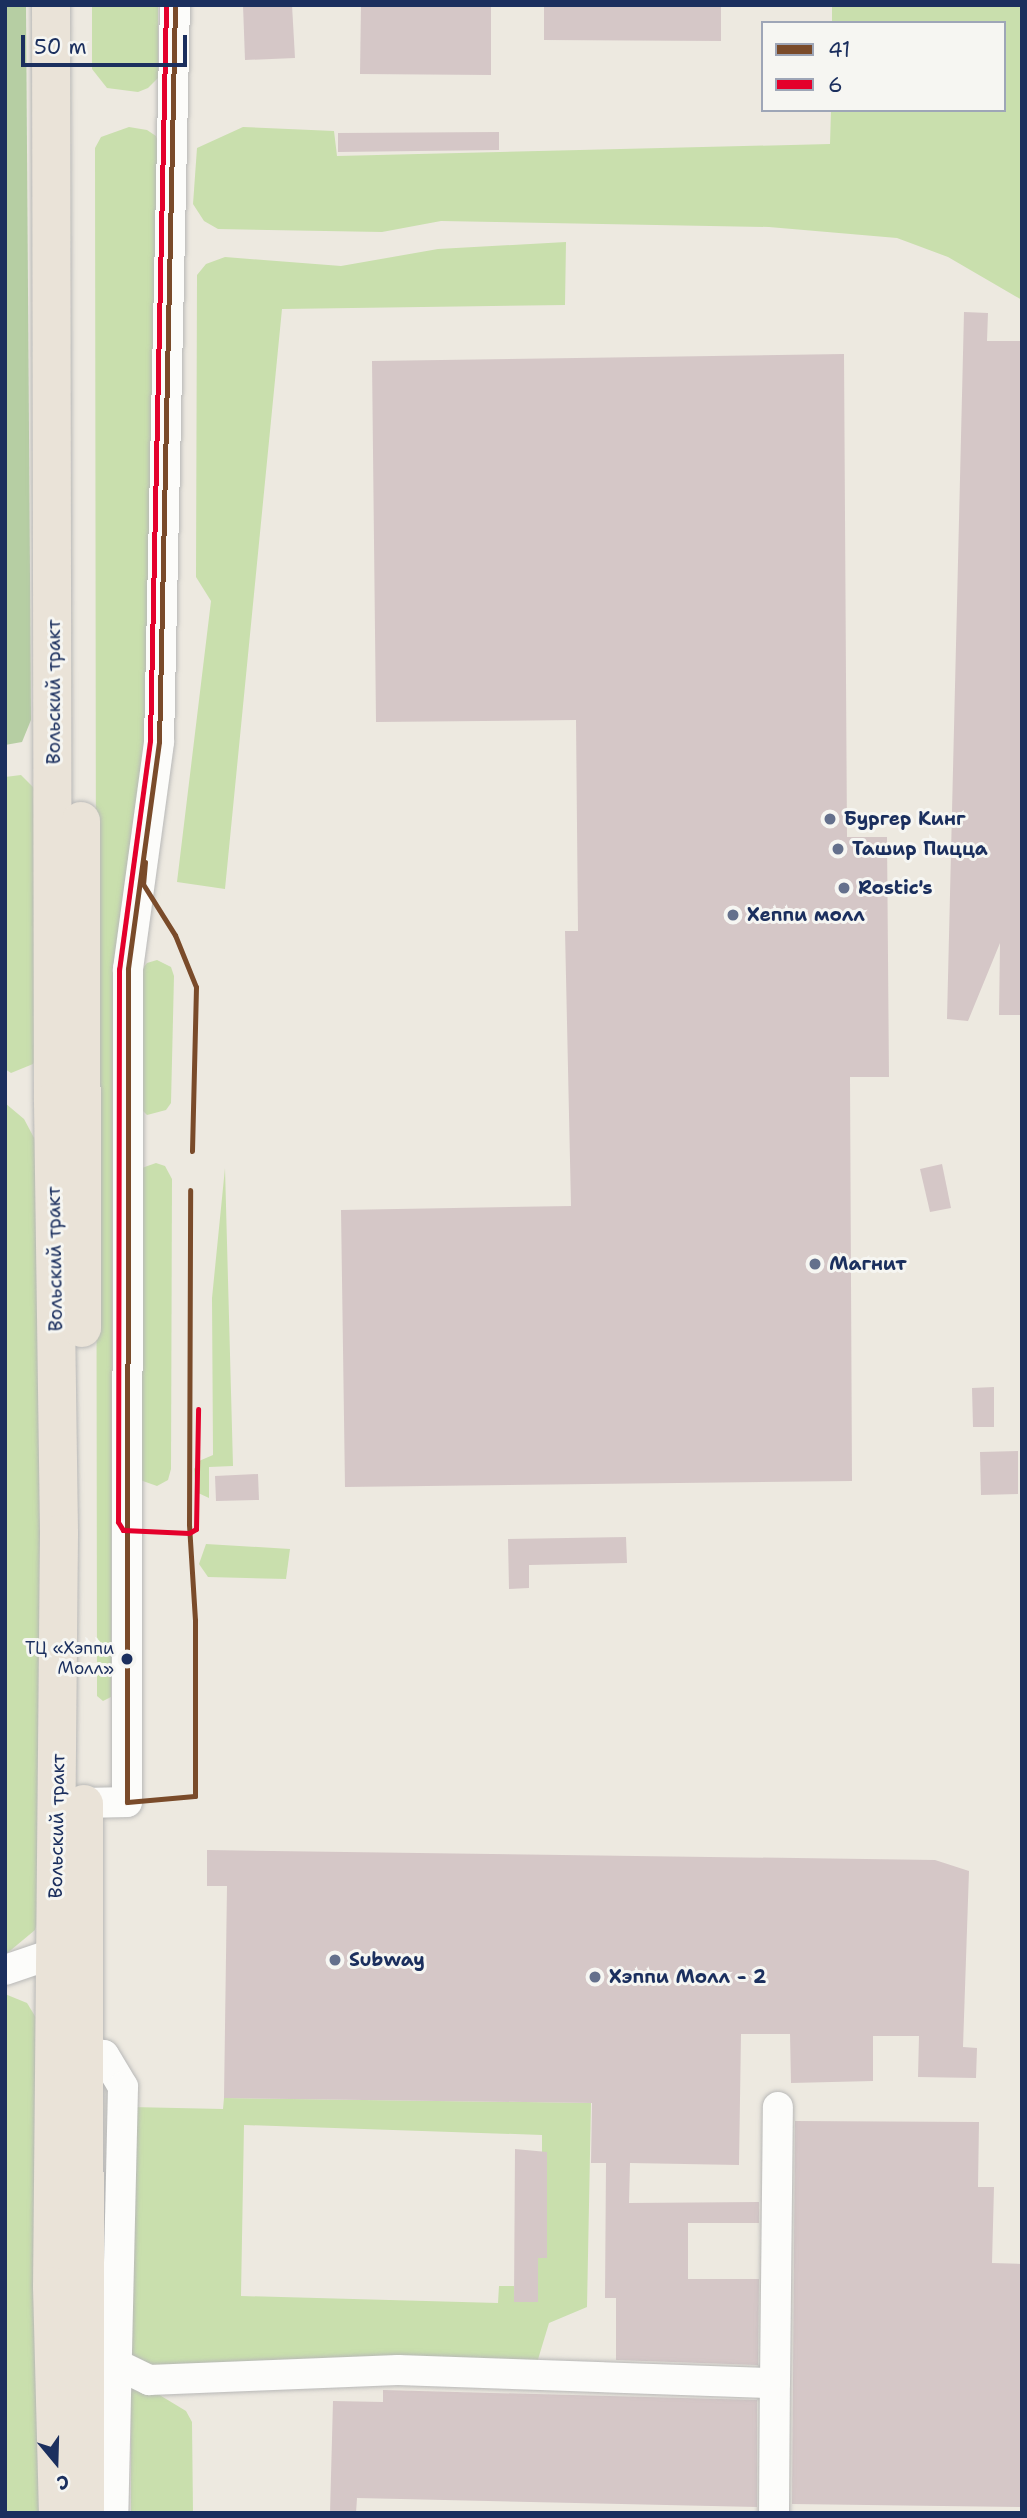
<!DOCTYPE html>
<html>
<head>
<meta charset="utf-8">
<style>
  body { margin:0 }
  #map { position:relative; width:1027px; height:2518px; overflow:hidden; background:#ede9e0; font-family:"Shantell Sans",sans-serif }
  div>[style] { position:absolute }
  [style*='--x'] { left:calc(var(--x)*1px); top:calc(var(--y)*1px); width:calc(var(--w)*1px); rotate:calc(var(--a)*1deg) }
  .green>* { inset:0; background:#c9dfad }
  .forest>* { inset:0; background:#b6cea3 }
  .building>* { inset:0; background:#d5c7c7 }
  .roads { filter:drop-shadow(0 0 2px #b8b8b7) drop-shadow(0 0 2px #b8b8b7) }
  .minor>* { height:30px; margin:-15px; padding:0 15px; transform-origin:15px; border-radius:15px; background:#fcfcfa }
  .major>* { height:38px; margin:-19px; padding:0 19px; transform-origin:19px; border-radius:19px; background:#eae3d8 }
  .bus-1>* { height:5px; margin:-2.5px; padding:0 2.5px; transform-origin:2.5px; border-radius:2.5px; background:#7a4b2a }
  .bus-2>* { height:5px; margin:-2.5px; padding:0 2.5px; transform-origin:2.5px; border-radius:2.5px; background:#e4002b }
  .dots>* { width:19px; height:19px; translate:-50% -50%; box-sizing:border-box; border:4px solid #f6f6f2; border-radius:50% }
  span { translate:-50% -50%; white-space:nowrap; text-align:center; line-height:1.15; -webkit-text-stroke:6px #f6f6f2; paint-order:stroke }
  .bus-label { font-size:17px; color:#1b2f5e }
  .right { translate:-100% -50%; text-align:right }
  .street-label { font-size:19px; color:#1b2f5e }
  .poi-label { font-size:19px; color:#1b2f5e; font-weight:700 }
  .left { translate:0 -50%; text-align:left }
  .frame { position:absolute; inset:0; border:7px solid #1b2f5e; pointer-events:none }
  .legend { position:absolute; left:761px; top:21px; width:245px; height:91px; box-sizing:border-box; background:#f6f6f2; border:2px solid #9ea6b7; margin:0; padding:9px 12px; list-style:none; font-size:21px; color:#1b2f5e }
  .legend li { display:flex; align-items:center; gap:14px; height:35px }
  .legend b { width:35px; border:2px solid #9ea6b7 }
  .north { position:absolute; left:21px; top:2427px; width:70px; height:70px; -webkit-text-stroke:5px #f6f6f2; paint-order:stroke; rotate:161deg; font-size:19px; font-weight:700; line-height:28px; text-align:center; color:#1b2f5e }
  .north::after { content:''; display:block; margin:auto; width:24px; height:32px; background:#1b2f5e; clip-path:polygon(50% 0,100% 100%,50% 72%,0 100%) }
  .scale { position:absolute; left:21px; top:35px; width:166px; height:32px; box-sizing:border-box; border:4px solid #1b2f5e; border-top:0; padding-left:9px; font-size:21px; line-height:24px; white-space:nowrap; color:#1b2f5e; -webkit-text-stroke:5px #f6f6f2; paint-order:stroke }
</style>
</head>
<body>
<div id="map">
  <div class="green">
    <i style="clip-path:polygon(92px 5px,158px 5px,158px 78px,148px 88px,138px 92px,107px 88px,92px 69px)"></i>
    <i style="clip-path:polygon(832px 5px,1022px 5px,1022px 300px,948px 257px,897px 238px,769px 227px,441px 221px,382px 232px,218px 229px,204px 221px,193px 204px,197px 148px,243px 127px,334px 131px,337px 156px,830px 144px,831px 110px,1004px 110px,1004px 23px,832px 23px)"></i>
    <i style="clip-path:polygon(129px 127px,147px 130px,156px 136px,161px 149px,149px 705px,113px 987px,111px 1697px,103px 1701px,97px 1696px,95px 148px,101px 137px)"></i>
    <i style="clip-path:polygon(566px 242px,565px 305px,282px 309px,225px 889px,177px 882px,211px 601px,196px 577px,197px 275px,206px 264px,225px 257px,341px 266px,438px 249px)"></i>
    <i style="clip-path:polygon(21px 775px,34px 788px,39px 1051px,33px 1064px,11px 1073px,5px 1069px,5px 777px)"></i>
    <i style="clip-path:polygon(157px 960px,171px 967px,174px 976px,171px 1103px,166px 1110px,147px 1115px,142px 1110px,139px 973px,147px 963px)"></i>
    <i style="clip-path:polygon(5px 1103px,24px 1119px,40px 1149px,43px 1905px,35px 1930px,5px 1955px)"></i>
    <i style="clip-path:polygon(156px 1163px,165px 1166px,172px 1179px,171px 1469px,168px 1480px,157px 1486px,140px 1480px,139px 1169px)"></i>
    <i style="clip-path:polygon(225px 1168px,233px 1466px,209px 1467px,209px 1498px,196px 1492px,194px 1469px,199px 1461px,213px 1455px,212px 1298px)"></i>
    <i style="clip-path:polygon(206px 1544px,290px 1549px,286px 1579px,208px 1577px,199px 1564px)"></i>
    <i style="clip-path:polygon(5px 1994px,27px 2003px,43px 2029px,44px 2513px,5px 2513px)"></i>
    <i style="clip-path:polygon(evenodd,224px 2098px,591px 2103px,587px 2307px,549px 2323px,536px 2366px,331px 2362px,327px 2388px,133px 2379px,186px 2411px,192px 2422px,193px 2513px,131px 2513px,131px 2107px,223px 2109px,224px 2098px,244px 2125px,542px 2135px,542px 2152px,547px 2152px,547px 2257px,538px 2258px,538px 2301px,514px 2302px,514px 2286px,499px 2286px,498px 2303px,241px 2296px,244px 2125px)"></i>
  </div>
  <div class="forest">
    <i style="clip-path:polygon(5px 5px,26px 5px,31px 720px,22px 742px,5px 745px)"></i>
  </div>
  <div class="building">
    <i style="clip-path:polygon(243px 5px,292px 5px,295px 58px,245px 60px)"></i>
    <i style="clip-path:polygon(361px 5px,491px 5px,491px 75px,360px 74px)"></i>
    <i style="clip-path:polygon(544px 5px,721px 5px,721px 41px,544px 40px)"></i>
    <i style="clip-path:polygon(499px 132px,499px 150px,338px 152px,338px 133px)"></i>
    <i style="clip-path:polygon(964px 312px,988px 313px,987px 341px,1022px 341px,1022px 1015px,999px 1015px,1000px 943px,968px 1021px,947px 1019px)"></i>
    <i style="clip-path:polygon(844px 354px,847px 837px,887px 837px,889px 1077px,850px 1077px,852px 1481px,345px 1487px,341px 1210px,571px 1206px,565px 931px,578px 931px,576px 720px,376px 722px,372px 361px)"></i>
    <i style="clip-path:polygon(942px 1164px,951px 1208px,930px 1212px,920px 1169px)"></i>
    <i style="clip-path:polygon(994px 1387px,994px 1427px,973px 1427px,972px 1388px)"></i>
    <i style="clip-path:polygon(1018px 1451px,1018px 1494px,981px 1495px,980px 1452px)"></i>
    <i style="clip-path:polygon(258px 1474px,259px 1500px,216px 1501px,215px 1476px)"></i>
    <i style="clip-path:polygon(626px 1537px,627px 1563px,529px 1565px,529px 1588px,509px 1589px,508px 1539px)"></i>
    <i style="clip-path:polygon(207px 1850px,935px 1860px,969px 1871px,963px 2047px,977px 2048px,976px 2078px,918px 2077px,919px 2036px,873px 2036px,873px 2081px,791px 2083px,790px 2034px,741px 2034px,739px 2165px,630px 2163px,629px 2203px,759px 2202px,759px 2223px,688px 2223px,688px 2279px,759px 2279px,758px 2365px,616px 2360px,616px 2298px,605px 2298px,606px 2163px,591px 2163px,592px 2103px,224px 2098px,227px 1886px,207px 1886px)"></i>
    <i style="clip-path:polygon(795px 2121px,979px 2122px,978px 2187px,994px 2187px,992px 2263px,1022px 2264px,1022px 2507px,792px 2504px)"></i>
    <i style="clip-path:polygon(515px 2149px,547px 2152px,547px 2258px,538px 2258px,538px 2302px,514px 2302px)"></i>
    <i style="clip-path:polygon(383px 2390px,757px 2400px,757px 2507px,357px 2498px,356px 2513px,330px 2513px,333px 2401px,383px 2402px)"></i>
  </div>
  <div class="roads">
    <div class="minor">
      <i style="--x:84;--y:1803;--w:43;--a:-1.3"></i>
      <i style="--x:127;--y:1802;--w:833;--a:-89.93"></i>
      <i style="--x:128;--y:969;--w:229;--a:-82.2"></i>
      <i style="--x:159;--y:742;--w:737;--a:-88.76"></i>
      <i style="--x:5;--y:1970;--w:53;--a:-18.8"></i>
      <i style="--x:84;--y:2052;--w:20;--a:9"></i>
      <i style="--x:104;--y:2055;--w:37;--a:59"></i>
      <i style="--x:123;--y:2087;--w:426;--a:91.3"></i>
      <i style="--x:114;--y:2363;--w:39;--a:26"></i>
      <i style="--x:149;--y:2380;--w:249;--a:-2.3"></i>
      <i style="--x:398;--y:2370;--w:377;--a:2"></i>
      <i style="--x:775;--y:2383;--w:276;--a:-89.4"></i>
      <i style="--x:774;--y:2513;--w:130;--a:-89.6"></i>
    </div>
    <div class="major">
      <i style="--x:51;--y:5;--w:1097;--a:89.9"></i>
      <i style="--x:53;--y:1102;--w:432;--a:89.2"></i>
      <i style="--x:59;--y:1534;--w:752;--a:90.53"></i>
      <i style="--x:52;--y:2286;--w:227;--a:88.5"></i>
      <i style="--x:81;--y:821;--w:507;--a:89.89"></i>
      <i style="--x:84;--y:1804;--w:709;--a:89.92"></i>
    </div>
  </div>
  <div class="bus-1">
    <i style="--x:175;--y:5;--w:737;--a:91.24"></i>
    <i style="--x:159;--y:742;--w:229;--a:97.8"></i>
    <i style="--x:128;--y:969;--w:833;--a:90.07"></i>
    <i style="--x:127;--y:1802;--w:68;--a:-5"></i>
    <i style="--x:195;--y:1796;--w:176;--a:-90"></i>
    <i style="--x:195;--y:1620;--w:96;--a:-93.6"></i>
    <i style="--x:189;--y:1524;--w:334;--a:-89.8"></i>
    <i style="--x:145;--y:862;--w:22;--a:95"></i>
    <i style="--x:143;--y:884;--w:60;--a:57.9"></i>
    <i style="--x:175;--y:935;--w:56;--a:68"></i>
    <i style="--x:196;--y:987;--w:164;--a:91.4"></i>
  </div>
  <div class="bus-2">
    <i style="--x:166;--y:5;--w:736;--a:91.25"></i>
    <i style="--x:150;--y:741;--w:230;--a:97.7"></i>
    <i style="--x:119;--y:969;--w:553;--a:90.1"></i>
    <i style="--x:118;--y:1522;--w:9;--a:58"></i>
    <i style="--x:123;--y:1530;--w:66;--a:2.6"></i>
    <i style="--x:189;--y:1533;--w:8;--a:-30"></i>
    <i style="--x:196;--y:1529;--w:120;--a:-89"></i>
  </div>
  <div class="dots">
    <i style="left:830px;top:819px;background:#64708c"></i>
    <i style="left:838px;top:849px;background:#64708c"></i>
    <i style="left:844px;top:888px;background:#64708c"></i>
    <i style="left:733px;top:915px;background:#64708c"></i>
    <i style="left:815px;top:1264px;background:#64708c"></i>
    <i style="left:127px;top:1659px;background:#1b2f5e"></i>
    <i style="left:335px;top:1960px;background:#64708c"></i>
    <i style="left:595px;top:1977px;background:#64708c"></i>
  </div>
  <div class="bus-label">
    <span class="right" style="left:114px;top:1659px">ТЦ «Хэппи<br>Молл»</span>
  </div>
  <div class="street-label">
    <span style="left:54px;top:692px;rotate:-90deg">Вольский тракт</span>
    <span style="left:55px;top:1259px;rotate:-91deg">Вольский тракт</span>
    <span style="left:57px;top:1826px;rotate:-89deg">Вольский тракт</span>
  </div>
  <div class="poi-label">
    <span class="left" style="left:844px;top:819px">Бургер Кинг</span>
    <span class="left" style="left:852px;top:849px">Ташир Пицца</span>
    <span class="left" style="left:858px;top:888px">Rostic's</span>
    <span class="left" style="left:747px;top:915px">Хеппи молл</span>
    <span class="left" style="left:829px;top:1264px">Магнит</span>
    <span class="left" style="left:349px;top:1960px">Subway</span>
    <span class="left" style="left:609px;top:1977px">Хэппи Молл - 2</span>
  </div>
  <div class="frame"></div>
  <ul class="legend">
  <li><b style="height:9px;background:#7a4b2a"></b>41</li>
  <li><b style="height:9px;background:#e4002b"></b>6</li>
  </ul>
  <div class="north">С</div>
  <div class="scale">50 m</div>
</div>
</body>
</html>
